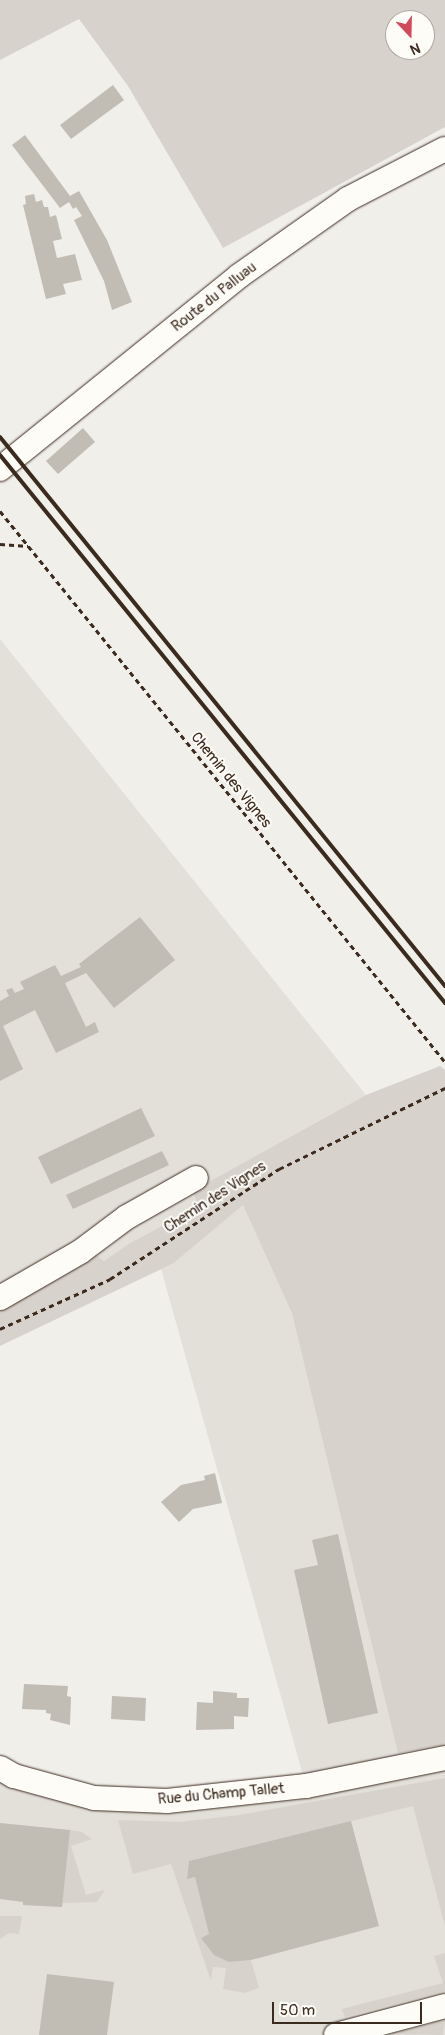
<!DOCTYPE html>
<html>
<head>
<meta charset="utf-8">
<style>
  body { margin:0 }
  #map { position:relative; width:445px; height:2035px; overflow:hidden; background:#f1efea; font-family:Pangolin,sans-serif }
  div>[style] { position:absolute }
  [style*='--x'] { left:calc(var(--x)*1px); top:calc(var(--y)*1px); width:calc(var(--w)*1px); rotate:calc(var(--a)*1deg) }
  .built>* { inset:0; background:#e3e0da }
  .green>* { inset:0; background:#d7d2cc }
  .building>* { inset:0; background:#c1bcb4 }
  .path>* { height:3px; margin-top:-1.5px; transform-origin:0; background:repeating-linear-gradient(90deg,#3b2a1e 0 5px,transparent 0 9px) }
  .roads { filter:drop-shadow(0 0 1px #3b2a1e) drop-shadow(0 0 1px #3b2a1e) }
  .minor>* { height:24px; margin:-12px; padding:0 12px; transform-origin:12px; border-radius:12px; background:#fdfcf7 }
  .rail>* { height:4px; margin:-2px; padding:0 2px; transform-origin:2px; border-radius:2px; background:#3b2a1e }
  span { translate:-50% -50%; white-space:nowrap; text-align:center; line-height:1.15; -webkit-text-stroke:4px #fdfcf7; paint-order:stroke }
  .street-label { font-size:15px; color:#3b2a1e }
  .north { position:absolute; left:385px; top:10px; width:50px; height:50px; box-sizing:border-box; background:#fdfcf7; border:1px solid #afa8a0; border-radius:50%; rotate:159deg; font-size:14px; font-weight:700; line-height:20px; text-align:center; color:#3b2a1e }
  .north::after { content:''; display:block; margin:auto; width:18px; height:22px; background:#d1495b; clip-path:polygon(50% 0,100% 100%,50% 72%,0 100%) }
  .scale { position:absolute; left:272px; top:2002px; width:150px; height:22px; box-sizing:border-box; border:2px solid #3b2a1e; border-top:0; padding-left:6px; font-size:15px; line-height:18px; white-space:nowrap; color:#3b2a1e; -webkit-text-stroke:4px #fdfcf7; paint-order:stroke }
</style>
</head>
<body>
<div id="map">
  <div class="built">
    <i style="clip-path:polygon(0 639px,366px 1095px,192px 1191px,199px 1206px,130px 1243px,104px 1261px,91px 1251px,56px 1280px,0 1306px)"></i>
    <i style="clip-path:polygon(242px 1205px,445px 1407px,445px 2035px,0 2035px,0 1768px,94px 1798px,306px 1786px,161px 1269px,174px 1263px)"></i>
  </div>
  <div class="green">
    <i style="clip-path:polygon(evenodd,0 0,445px 0,445px 127px,223px 248px,128px 86px,79px 19px,0 60px,0 0,395px 20px,425px 20px,425px 50px,395px 50px,395px 20px)"></i>
    <i style="clip-path:polygon(440px 1066px,445px 1070px,445px 1745px,398px 1753px,292px 1313px,243px 1205px,174px 1263px,0 1346px,0 1306px,56px 1280px,91px 1251px,104px 1261px,130px 1243px,199px 1206px,192px 1191px,366px 1095px)"></i>
    <i style="clip-path:polygon(445px 1778px,445px 1926px,413px 1806px,189px 1861px,187px 1878px,195px 1877px,209px 1934px,201px 1938px,229px 1962px,251px 1960px,259px 1988px,245px 1993px,223px 1989px,226px 1968px,213px 1967px,211px 1981px,171px 1864px,133px 1874px,118px 1820px,179px 1822px,239px 1815px)"></i>
    <i style="clip-path:polygon(70px 1830px,82px 1832px,92px 1839px,71px 1846px,86px 1895px,105px 1890px,97px 1902px,62px 1903px)"></i>
    <i style="clip-path:polygon(0 1916px,22px 1916px,19px 1934px,9px 1933px,0 1939px)"></i>
    <i style="clip-path:polygon(445px 1953px,445px 1991px,345px 2017px,342px 2009px,443px 1983px,434px 1956px)"></i>
    <i style="clip-path:polygon(445px 2020px,443px 2035px,390px 2034px)"></i>
  </div>
  <div class="building">
    <i style="clip-path:polygon(113px 85px,124px 100px,71px 139px,60px 125px)"></i>
    <i style="clip-path:polygon(25px 135px,70px 196px,79px 191px,107px 240px,132px 302px,112px 310px,104px 281px,74px 220px,82px 216px,76px 207px,73px 209px,69px 202px,60px 208px,12px 145px)"></i>
    <i style="clip-path:polygon(34px 194px,36px 202px,42px 200px,44px 207px,48px 207px,50px 217px,56px 215px,62px 239px,53px 241px,57px 258px,75px 254px,82px 280px,63px 284px,66px 294px,46px 299px,23px 205px,26px 204px,25px 196px)"></i>
    <i style="clip-path:polygon(83px 428px,95px 442px,58px 474px,46px 461px)"></i>
    <i style="clip-path:polygon(140px 917px,175px 960px,114px 1008px,86px 973px,65px 983px,86px 1027px,95px 1022px,99px 1032px,56px 1053px,35px 1010px,3px 1026px,23px 1069px,0 1081px,0 1001px,9px 996px,6px 990px,12px 988px,15px 993px,24px 989px,20px 982px,55px 965px,61px 976px,81px 967px,79px 964px)"></i>
    <i style="clip-path:polygon(141px 1108px,155px 1136px,51px 1184px,38px 1157px)"></i>
    <i style="clip-path:polygon(162px 1151px,169px 1165px,73px 1209px,66px 1195px)"></i>
    <i style="clip-path:polygon(215px 1473px,222px 1503px,193px 1509px,179px 1522px,161px 1502px,181px 1485px,205px 1480px,204px 1476px)"></i>
    <i style="clip-path:polygon(338px 1534px,378px 1713px,328px 1724px,294px 1570px,318px 1565px,312px 1540px)"></i>
    <i style="clip-path:polygon(24px 1684px,68px 1686px,67px 1696px,71px 1697px,70px 1725px,50px 1720px,51px 1714px,46px 1713px,46px 1710px,22px 1709px)"></i>
    <i style="clip-path:polygon(213px 1691px,237px 1693px,237px 1698px,249px 1698px,248px 1717px,234px 1716px,234px 1729px,196px 1730px,197px 1702px,213px 1703px)"></i>
    <i style="clip-path:polygon(112px 1696px,146px 1698px,145px 1721px,111px 1719px)"></i>
    <i style="clip-path:polygon(351px 1821px,379px 1926px,251px 1960px,229px 1962px,214px 1955px,201px 1938px,209px 1934px,195px 1877px,187px 1879px,189px 1861px)"></i>
    <i style="clip-path:polygon(0 1823px,70px 1830px,62px 1907px,23px 1905px,23px 1902px,0 1899px)"></i>
    <i style="clip-path:polygon(47px 1974px,114px 1982px,107px 2035px,39px 2035px)"></i>
  </div>
  <div class="path">
    <i style="--x:0;--y:511;--w:708;--a:51.07"></i>
    <i style="--x:0;--y:544;--w:28;--a:4"></i>
    <i style="--x:0;--y:1329;--w:121;--a:-24.4"></i>
    <i style="--x:110;--y:1279;--w:202;--a:-33.1"></i>
    <i style="--x:279;--y:1169;--w:185;--a:-26"></i>
  </div>
  <div class="roads">
    <div class="minor">
      <i style="--x:0;--y:469;--w:307;--a:-38.9"></i>
      <i style="--x:239;--y:276;--w:133;--a:-35.2"></i>
      <i style="--x:348;--y:199;--w:109;--a:-27.3"></i>
      <i style="--x:0;--y:1298;--w:92;--a:-29.9"></i>
      <i style="--x:80;--y:1252;--w:59;--a:-36.7"></i>
      <i style="--x:127;--y:1217;--w:79;--a:-29.5"></i>
      <i style="--x:0;--y:1768;--w:16;--a:30"></i>
      <i style="--x:14;--y:1776;--w:83;--a:15.4"></i>
      <i style="--x:94;--y:1798;--w:73;--a:2.4"></i>
      <i style="--x:167;--y:1801;--w:140;--a:-6.2"></i>
      <i style="--x:306;--y:1786;--w:142;--a:-11.4"></i>
      <i style="--x:336;--y:2035;--w:113;--a:-14.9"></i>
    </div>
  </div>
  <div class="rail">
    <i style="--x:0;--y:437;--w:707;--a:50.97"></i>
    <i style="--x:0;--y:455;--w:706;--a:50.92"></i>
  </div>
  <div class="street-label">
    <span style="left:214px;top:297px;rotate:-38deg">Route du Palluau</span>
    <span style="left:231px;top:780px;rotate:51deg">Chemin des Vignes</span>
    <span style="left:215px;top:1197px;rotate:-33deg">Chemin des Vignes</span>
    <span style="left:221px;top:1794px;rotate:-5deg">Rue du Champ Tallet</span>
  </div>
  <div class="north">N</div>
  <div class="scale">50 m</div>
</div>
</body>
</html>
